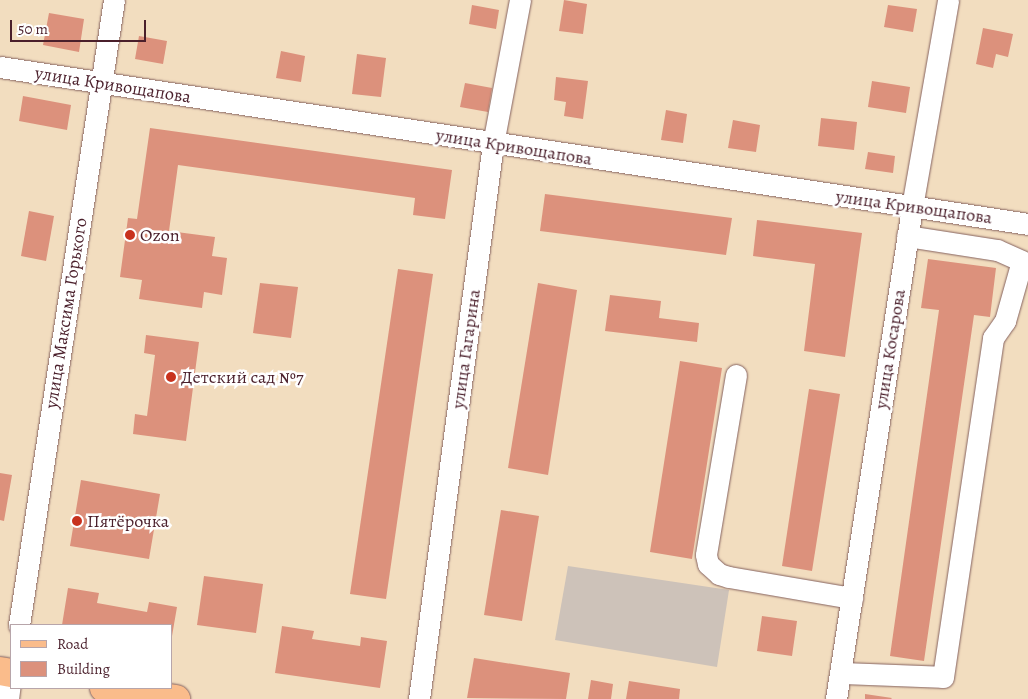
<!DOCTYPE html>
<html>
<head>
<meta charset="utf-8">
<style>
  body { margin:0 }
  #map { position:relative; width:1028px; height:699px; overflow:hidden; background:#f2ddbf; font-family:Alegreya,serif }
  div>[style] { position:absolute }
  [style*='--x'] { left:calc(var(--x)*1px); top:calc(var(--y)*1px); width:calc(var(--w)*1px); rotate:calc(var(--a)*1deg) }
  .industrial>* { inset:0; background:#cdc2b9 }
  .building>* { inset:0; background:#dc917c }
  .roads { filter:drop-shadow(0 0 1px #85625f) drop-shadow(0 0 1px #85625f) }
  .minor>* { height:21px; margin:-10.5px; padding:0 10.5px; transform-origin:10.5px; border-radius:10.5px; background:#fff }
  .major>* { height:28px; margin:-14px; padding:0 14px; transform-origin:14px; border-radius:14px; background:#fabc8b }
  .dots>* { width:14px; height:14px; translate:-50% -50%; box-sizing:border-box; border:2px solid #fff; border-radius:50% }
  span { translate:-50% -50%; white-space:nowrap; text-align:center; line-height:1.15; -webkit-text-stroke:5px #fff; paint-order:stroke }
  .street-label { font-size:18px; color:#4a1f2b }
  .poi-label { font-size:18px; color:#4a1f2b }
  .left { translate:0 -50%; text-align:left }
  .legend { position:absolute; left:10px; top:624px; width:162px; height:65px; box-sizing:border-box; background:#fff; border:1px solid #b7a5aa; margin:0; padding:6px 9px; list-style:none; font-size:15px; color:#4a1f2b }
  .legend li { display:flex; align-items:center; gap:10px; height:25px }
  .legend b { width:25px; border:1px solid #b7a5aa }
  .scale { position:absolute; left:10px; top:20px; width:136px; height:22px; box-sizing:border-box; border:2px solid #4a1f2b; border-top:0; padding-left:6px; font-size:15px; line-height:18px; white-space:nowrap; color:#4a1f2b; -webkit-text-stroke:4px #fff; paint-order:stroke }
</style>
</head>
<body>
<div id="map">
  <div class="industrial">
    <i style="clip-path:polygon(568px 566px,729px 590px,717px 667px,555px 640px)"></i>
  </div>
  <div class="building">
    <i style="clip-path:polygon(564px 0,587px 4px,583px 34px,559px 31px)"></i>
    <i style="clip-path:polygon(472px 5px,499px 10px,496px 29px,469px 24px)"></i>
    <i style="clip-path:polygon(888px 5px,917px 9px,913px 32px,884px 27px)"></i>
    <i style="clip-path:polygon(49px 13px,84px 19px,79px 52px,43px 45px)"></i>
    <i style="clip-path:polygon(983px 28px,1013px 34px,1008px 57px,996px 54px,993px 68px,976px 64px)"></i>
    <i style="clip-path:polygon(139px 36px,167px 41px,163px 64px,135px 59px)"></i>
    <i style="clip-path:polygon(281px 51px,305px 56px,301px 82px,276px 78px)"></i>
    <i style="clip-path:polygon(357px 54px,386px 58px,381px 97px,352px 94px)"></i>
    <i style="clip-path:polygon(556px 77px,588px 81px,583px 119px,564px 116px,566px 102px,554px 100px)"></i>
    <i style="clip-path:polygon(872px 81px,910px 87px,906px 113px,868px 107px)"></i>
    <i style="clip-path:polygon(465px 83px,492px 88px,488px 112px,460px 107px)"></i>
    <i style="clip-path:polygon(23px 96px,71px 105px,67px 130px,19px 121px)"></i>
    <i style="clip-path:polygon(666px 110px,687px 114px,683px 143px,661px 140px)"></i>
    <i style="clip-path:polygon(821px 118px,857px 122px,854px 150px,818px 146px)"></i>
    <i style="clip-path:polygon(733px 120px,760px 125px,756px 152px,728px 148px)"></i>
    <i style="clip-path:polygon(150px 128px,452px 170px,445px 219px,413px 215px,415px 198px,178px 165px,169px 231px,215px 237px,212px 256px,227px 258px,222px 295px,204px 292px,202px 308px,139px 299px,142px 280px,120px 277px,128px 218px,137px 219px)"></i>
    <i style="clip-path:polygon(868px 152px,895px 156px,893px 173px,865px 169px)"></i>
    <i style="clip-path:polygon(545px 194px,732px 218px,726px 255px,540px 231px)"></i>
    <i style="clip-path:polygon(29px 211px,54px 216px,46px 261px,21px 256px)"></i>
    <i style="clip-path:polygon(757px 220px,862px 233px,845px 357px,804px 351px,815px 264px,753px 256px)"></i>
    <i style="clip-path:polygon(928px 259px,996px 268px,990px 317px,974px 315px,924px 661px,890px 656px,939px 310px,921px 308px)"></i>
    <i style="clip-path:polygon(398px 269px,433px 274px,386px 599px,350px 594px)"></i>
    <i style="clip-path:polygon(260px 283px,298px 287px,291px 338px,253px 333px)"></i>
    <i style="clip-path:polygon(538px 283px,577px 290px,548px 475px,508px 468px)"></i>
    <i style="clip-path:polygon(610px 295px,661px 301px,659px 318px,699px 323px,697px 342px,605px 331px)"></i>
    <i style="clip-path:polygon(146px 335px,199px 342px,186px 441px,133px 434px,135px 414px,147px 416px,155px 355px,144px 353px)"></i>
    <i style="clip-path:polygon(680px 361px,722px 368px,692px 559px,650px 552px)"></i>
    <i style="clip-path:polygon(809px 389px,840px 394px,812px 571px,782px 566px)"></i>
    <i style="clip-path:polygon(0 473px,12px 475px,4px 521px,0 520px)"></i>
    <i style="clip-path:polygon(81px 480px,160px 494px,149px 559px,70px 546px)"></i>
    <i style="clip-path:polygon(501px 510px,539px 516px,522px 621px,484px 615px)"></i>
    <i style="clip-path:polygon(204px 576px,263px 584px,256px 633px,197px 625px)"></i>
    <i style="clip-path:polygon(68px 588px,99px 593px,97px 603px,147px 612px,149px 602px,177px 607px,172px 636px,171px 625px,62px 625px)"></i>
    <i style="clip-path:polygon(762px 616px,797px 621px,792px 656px,757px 651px)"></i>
    <i style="clip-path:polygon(282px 626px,314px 631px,312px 639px,360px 646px,361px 637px,387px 641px,380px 688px,275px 673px)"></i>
    <i style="clip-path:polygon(474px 658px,570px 673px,566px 699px,467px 698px)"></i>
    <i style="clip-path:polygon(591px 680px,613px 684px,611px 699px,588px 699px)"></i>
    <i style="clip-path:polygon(629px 681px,680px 689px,679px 699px,626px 699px)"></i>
    <i style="clip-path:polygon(865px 694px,892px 698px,891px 699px,865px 699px)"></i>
  </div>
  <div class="roads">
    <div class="minor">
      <i style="--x:0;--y:67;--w:1040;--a:8.68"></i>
      <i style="--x:736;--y:375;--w:182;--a:99.5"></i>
      <i style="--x:706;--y:555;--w:9;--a:77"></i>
      <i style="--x:708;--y:564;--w:15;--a:42"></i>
      <i style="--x:719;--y:574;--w:10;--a:17"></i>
      <i style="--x:729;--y:577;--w:125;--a:9.7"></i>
      <i style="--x:19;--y:625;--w:632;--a:-81.36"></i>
      <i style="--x:840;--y:673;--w:103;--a:2.2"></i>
      <i style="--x:943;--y:677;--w:343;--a:-81.6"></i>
      <i style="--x:993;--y:338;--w:21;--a:-55"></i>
      <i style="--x:1005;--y:321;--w:62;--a:-74.2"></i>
      <i style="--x:1022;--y:261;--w:27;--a:-156"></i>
      <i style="--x:997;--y:250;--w:91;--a:-171.2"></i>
      <i style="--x:8;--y:699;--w:23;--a:-83"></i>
      <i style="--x:419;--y:699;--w:560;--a:-82.41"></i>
      <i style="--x:493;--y:144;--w:147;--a:-79.4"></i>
      <i style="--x:836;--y:699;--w:498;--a:-81.2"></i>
      <i style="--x:912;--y:207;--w:210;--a:-80.1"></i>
    </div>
    <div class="major">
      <i style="--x:0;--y:671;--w:11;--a:10"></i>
      <i style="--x:104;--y:688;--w:73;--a:8.7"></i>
    </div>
  </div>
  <div class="dots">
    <i style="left:130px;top:235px;background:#c8321e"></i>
    <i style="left:171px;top:377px;background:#c8321e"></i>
    <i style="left:77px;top:521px;background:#c8321e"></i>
  </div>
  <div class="street-label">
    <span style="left:113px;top:85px;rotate:9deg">улица Кривощапова</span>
    <span style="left:514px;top:147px;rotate:9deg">улица Кривощапова</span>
    <span style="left:914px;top:207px;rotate:8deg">улица Кривощапова</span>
    <span style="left:66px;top:313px;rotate:-81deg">улица Максима Горького</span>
    <span style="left:466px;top:349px;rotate:-82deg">улица Гагарина</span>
    <span style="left:890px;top:349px;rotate:-81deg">улица Косарова</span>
  </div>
  <div class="poi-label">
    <span class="left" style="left:140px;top:235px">Ozon</span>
    <span class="left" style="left:181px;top:377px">Детский сад №7</span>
    <span class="left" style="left:87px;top:521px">Пятёрочка</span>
  </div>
  <ul class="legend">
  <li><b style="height:6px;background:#fabc8b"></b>Road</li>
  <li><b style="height:14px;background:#dc917c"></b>Building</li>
  </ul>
  <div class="scale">50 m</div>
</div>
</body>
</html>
